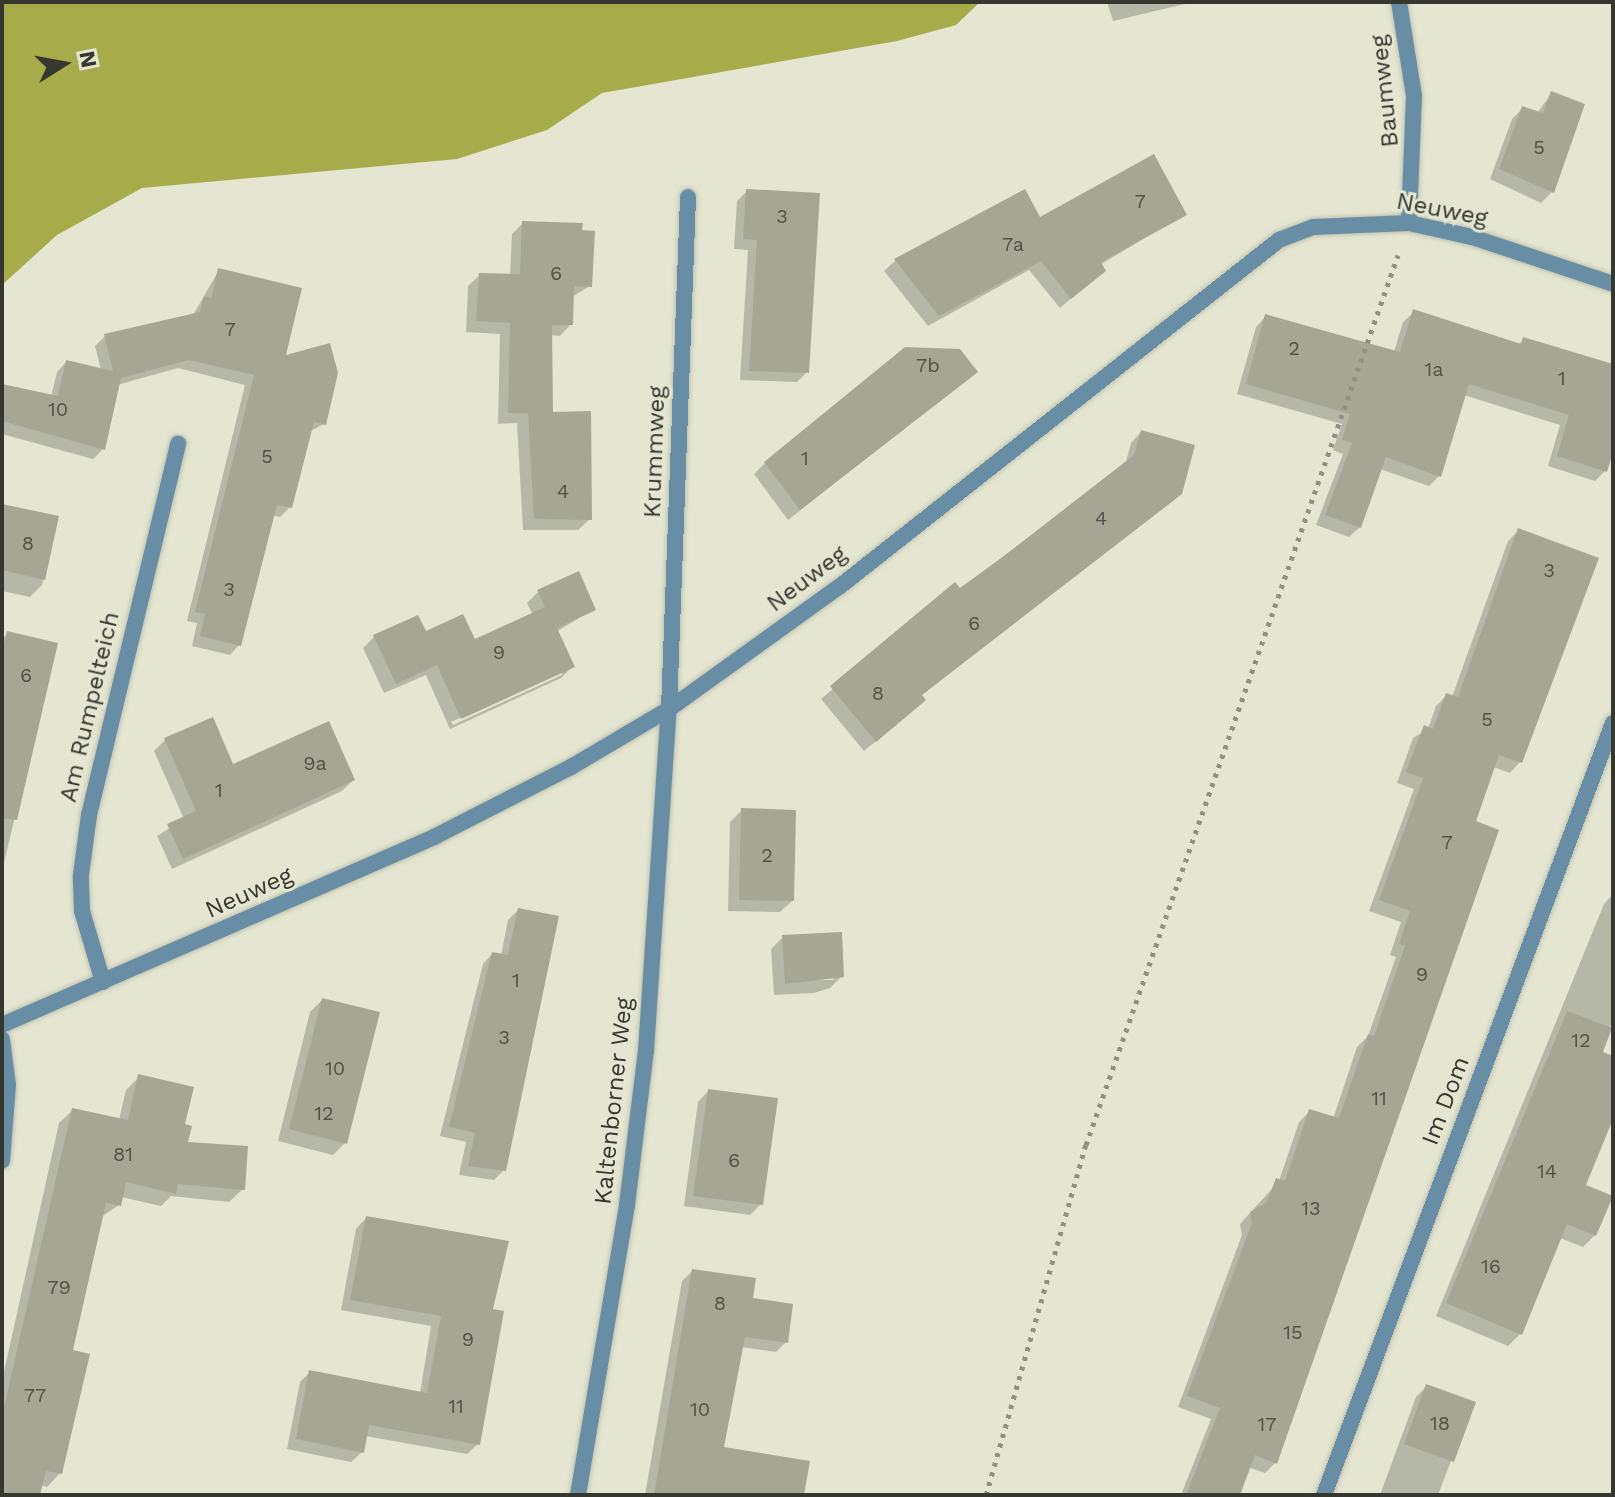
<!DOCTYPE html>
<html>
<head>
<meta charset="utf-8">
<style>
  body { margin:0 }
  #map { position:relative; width:1615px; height:1497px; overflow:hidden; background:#e4e6d1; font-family:"Work Sans",sans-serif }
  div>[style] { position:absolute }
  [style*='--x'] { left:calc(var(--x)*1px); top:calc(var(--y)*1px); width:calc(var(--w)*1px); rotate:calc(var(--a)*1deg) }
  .forest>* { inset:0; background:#a6ac4a }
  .shadow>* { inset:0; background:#0003 }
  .building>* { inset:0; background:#a5a794 }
  .path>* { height:5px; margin-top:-2.5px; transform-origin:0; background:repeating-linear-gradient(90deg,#909183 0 4px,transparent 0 10px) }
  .roads { filter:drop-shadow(0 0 2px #c1c3b1) drop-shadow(0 0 2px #c1c3b1) }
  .minor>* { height:16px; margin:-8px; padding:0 8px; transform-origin:8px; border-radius:8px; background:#678ea4 }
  span { translate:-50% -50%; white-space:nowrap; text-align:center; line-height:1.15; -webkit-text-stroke:6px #e4e6d1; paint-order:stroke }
  .number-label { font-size:20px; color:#525348 }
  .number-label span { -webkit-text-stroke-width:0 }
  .street-label { font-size:24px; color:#36372f }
  .frame { position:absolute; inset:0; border:4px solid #36372f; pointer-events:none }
  .north { position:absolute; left:24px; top:24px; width:80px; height:80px; -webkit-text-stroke:6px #e4e6d1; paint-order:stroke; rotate:79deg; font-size:22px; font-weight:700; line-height:32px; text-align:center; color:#36372f }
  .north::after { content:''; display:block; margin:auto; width:28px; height:36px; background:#36372f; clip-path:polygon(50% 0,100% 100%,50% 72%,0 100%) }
</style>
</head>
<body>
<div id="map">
  <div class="forest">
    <i style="clip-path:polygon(2px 2px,980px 2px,956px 25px,897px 41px,602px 93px,547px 130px,457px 159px,142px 188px,57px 235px,2px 285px)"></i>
  </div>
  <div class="shadow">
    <i style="clip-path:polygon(1107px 2px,1193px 2px,1113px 21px)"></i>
    <i style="clip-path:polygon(1552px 93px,1552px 192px,1541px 203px,1490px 179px,1512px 119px,1523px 108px,1537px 113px)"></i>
    <i style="clip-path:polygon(747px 191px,807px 372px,797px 382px,740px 380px,748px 250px,734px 249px,737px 201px)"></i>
    <i style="clip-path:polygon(1024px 192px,1039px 219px,1184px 214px,1100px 265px,1103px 271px,1060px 308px,1029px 270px,928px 326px,884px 271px,895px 261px)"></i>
    <i style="clip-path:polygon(523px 223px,590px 286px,572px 297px,571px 324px,560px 336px,550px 335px,551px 414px,590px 519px,578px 530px,523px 530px,517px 423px,498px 424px,500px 334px,466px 332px,468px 286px,480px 275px,510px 276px,512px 234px)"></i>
    <i style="clip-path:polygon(219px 270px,324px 424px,309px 432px,290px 507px,280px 517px,272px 515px,239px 645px,230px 655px,192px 646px,197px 623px,187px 621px,245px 385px,178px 368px,117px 385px,103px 449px,93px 459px,2px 434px,2px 387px,51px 397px,57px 372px,66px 362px,101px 370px,95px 346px,105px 336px,193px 315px)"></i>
    <i style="clip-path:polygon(1414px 312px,1518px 345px,1524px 339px,1613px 366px,1613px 445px,1605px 471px,1595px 481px,1548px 466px,1560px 425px,1464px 395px,1439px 476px,1429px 486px,1380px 469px,1360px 527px,1349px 537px,1316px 525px,1343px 454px,1333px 450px,1342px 424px,1237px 394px,1256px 327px,1266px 316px,1394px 352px,1403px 322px)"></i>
    <i style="clip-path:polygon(976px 372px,788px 520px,754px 474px,765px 463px)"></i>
    <i style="clip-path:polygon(1141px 432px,1180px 493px,920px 696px,913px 711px,864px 751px,821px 699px,955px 585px,959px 590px,1125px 465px,1131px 443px)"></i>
    <i style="clip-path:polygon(2px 506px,57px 517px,42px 585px,30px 597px,2px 591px)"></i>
    <i style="clip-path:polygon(1519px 530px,1520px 762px,1510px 773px,1493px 767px,1275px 1463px,1265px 1473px,1250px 1468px,1238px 1495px,1181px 1495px,1211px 1419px,1178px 1407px,1242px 1235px,1240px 1224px,1279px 1181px,1299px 1122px,1310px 1111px,1333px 1119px,1357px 1047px,1368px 1036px,1396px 957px,1390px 955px,1401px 922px,1369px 911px,1414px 789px,1397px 783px,1413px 738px,1428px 729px,1436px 706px,1447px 695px,1452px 697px,1508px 541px)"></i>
    <i style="clip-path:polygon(evenodd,538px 592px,594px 609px,556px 632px,572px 667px,561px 678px,450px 729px,426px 675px,384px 693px,363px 648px,374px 637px,425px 633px,474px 642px,533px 615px,527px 603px,538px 592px,562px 671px,562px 675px,453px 725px,451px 722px,562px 671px)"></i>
    <i style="clip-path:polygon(8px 633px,56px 645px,2px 871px,2px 639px)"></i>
    <i style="clip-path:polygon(165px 740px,232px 767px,353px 780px,342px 791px,172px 869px,157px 836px,184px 819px,154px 751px)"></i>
    <i style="clip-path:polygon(742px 810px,792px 901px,780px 912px,728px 911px,730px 822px)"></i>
    <i style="clip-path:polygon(1613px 894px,1613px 1019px,1600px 1053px,1613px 1068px,1613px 1113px,1583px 1187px,1595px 1235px,1583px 1247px,1560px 1238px,1520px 1334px,1508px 1346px,1436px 1316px,1604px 904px)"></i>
    <i style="clip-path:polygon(518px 910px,504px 1170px,494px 1180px,459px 1175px,466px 1142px,440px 1136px,483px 964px,492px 954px,501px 956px,508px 920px)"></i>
    <i style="clip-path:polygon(evenodd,783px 937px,842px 976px,830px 988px,814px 993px,774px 995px,771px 949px,783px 937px,817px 976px,833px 976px,833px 980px,817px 980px,817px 976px)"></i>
    <i style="clip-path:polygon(322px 1000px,345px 1143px,333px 1155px,278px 1141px,310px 1012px)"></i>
    <i style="clip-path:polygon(139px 1077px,182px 1125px,186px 1144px,243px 1189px,229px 1202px,171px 1196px,161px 1206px,121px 1197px,119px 1205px,101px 1217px,70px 1352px,60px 1473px,47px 1487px,41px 1485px,38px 1495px,2px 1495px,2px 1381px,59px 1123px,73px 1110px,119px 1120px,126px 1090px)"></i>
    <i style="clip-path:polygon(708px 1091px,761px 1204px,750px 1215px,684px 1206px,698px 1102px)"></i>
    <i style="clip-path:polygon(366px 1218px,491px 1311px,478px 1444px,467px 1454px,365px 1436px,362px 1452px,351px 1462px,287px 1449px,300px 1382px,310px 1372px,420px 1393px,431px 1326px,341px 1310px,356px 1229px)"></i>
    <i style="clip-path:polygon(692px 1271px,751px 1299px,786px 1342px,776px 1352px,741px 1347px,722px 1449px,802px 1495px,645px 1495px,682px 1281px)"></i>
    <i style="clip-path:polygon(1427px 1386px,1473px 1403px,1438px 1495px,1380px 1495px,1416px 1397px)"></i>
  </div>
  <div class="building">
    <i style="clip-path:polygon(1551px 91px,1585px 104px,1554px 193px,1499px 169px,1522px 106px,1543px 113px)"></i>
    <i style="clip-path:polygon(1154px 154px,1187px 215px,1101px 262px,1106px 271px,1071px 299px,1041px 261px,939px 316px,894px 259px,1025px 189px,1040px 217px)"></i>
    <i style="clip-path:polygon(746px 189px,820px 193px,809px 373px,749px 371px,757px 240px,743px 239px)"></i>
    <i style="clip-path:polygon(522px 221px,583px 223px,582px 230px,595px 231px,592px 287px,574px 286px,573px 325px,552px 325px,553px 412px,591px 411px,592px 520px,534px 519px,528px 413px,508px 413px,510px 323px,476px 321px,479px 273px,520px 274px)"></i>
    <i style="clip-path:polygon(218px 268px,302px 288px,286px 355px,330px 343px,338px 373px,326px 425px,314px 422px,292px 508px,277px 505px,241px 646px,200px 636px,205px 614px,195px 612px,254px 375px,189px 360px,121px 378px,105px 450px,2px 421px,2px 384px,58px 396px,66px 360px,113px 371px,104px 334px,200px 312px,204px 296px,211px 298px)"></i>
    <i style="clip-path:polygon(1413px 309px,1521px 344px,1523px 337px,1613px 364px,1613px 452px,1607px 472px,1557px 456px,1569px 415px,1469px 384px,1441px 477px,1386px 457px,1361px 528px,1325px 515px,1352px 443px,1342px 440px,1350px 414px,1246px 384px,1265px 314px,1400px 352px)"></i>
    <i style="clip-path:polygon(905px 347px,960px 349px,978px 372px,800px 510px,764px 462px)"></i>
    <i style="clip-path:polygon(1141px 430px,1195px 445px,1182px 494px,922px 695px,926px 700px,876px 742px,830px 686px,955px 582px,960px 588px,1004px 556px,1134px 455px)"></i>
    <i style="clip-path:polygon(2px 504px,59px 516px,45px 580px,2px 570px)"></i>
    <i style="clip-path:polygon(1518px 528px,1599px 558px,1522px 763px,1499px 755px,1476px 821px,1499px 830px,1277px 1464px,1255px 1455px,1240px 1495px,1186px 1495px,1220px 1408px,1187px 1396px,1252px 1223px,1250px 1212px,1267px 1202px,1276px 1178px,1285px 1181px,1309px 1109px,1339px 1118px,1368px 1034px,1374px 1036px,1405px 946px,1399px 944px,1410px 911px,1379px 900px,1423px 778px,1406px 772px,1424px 725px,1433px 729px,1446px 693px,1458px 697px)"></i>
    <i style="clip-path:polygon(579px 571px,596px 610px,557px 628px,575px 667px,461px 719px,437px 665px,396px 684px,373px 635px,418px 615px,426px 631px,463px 614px,475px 639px,545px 607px,537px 590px)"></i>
    <i style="clip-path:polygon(7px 631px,58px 643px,17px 820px,2px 818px,2px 654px)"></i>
    <i style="clip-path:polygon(213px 717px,233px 764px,329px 721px,355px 780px,183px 859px,167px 824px,196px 811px,164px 738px)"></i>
    <i style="clip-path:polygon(741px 808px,796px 810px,794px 901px,739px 900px)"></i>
    <i style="clip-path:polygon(518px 908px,559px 916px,506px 1171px,468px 1166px,475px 1133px,449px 1127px,492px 952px,508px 955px)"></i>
    <i style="clip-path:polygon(842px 932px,844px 977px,785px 984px,782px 935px)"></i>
    <i style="clip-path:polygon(322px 998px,380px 1012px,347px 1144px,289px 1129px)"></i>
    <i style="clip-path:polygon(1567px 1011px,1612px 1028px,1603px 1052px,1613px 1056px,1613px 1119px,1586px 1185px,1613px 1196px,1596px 1236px,1567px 1224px,1522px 1335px,1446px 1303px)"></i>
    <i style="clip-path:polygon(138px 1074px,194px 1087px,185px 1124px,192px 1126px,188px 1142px,248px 1146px,245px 1190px,178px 1184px,176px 1194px,126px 1182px,121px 1206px,106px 1203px,73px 1350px,90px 1354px,62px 1474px,46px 1471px,40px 1495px,2px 1495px,2px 1416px,72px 1108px,128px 1120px)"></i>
    <i style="clip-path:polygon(708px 1089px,778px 1098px,763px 1205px,693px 1196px)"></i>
    <i style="clip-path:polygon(366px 1216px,509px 1241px,493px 1309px,504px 1311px,480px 1445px,369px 1425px,364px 1453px,296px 1439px,309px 1370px,427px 1393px,441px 1316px,350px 1300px)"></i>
    <i style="clip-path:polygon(692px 1269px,756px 1278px,753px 1298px,793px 1304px,788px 1343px,745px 1337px,724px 1447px,810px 1461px,804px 1495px,654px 1495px)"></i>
    <i style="clip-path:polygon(1426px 1384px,1476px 1402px,1454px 1462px,1404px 1444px)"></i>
  </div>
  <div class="path">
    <i style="--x:986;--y:1495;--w:364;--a:-74.1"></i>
    <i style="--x:1086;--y:1145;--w:943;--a:-70.68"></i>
  </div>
  <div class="roads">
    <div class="minor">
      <i style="--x:1399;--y:2;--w:95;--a:80.9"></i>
      <i style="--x:1414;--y:96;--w:127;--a:92.3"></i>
      <i style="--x:103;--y:982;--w:74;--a:-106.5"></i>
      <i style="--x:82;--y:911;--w:36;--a:-92"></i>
      <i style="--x:81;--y:875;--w:61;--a:-82.4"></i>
      <i style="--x:89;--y:815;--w:382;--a:-76.5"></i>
      <i style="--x:2;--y:1025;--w:473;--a:-23.5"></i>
      <i style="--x:436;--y:836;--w:152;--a:-27.1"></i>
      <i style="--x:571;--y:767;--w:114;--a:-30.6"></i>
      <i style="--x:669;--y:709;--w:209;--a:-35.7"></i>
      <i style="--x:839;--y:587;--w:560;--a:-38.26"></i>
      <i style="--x:1279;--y:240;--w:36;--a:-21"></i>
      <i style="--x:1313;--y:227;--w:96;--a:-2.4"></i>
      <i style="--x:1409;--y:223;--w:65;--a:12.5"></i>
      <i style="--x:1472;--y:237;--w:149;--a:18.4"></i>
      <i style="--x:2;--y:1039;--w:46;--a:82.6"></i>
      <i style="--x:8;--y:1085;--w:76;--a:94.5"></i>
      <i style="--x:578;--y:1495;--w:294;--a:-80.4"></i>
      <i style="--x:627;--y:1205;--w:155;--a:-83"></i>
      <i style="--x:646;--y:1051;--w:343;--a:-86.2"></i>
      <i style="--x:669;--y:709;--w:512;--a:-87.87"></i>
      <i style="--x:1324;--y:1495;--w:824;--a:-69.48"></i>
    </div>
  </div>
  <div class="number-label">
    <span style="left:1539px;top:147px">5</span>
    <span style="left:1140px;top:201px">7</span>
    <span style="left:782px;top:216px">3</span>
    <span style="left:1013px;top:244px">7a</span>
    <span style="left:556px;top:273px">6</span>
    <span style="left:230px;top:329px">7</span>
    <span style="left:1294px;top:348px">2</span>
    <span style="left:928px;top:365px">7b</span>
    <span style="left:1434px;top:369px">1a</span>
    <span style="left:1562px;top:378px">1</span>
    <span style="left:58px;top:409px">10</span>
    <span style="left:267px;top:456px">5</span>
    <span style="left:805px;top:458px">1</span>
    <span style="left:563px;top:491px">4</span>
    <span style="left:1101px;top:518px">4</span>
    <span style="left:28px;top:543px">8</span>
    <span style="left:1549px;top:570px">3</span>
    <span style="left:229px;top:589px">3</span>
    <span style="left:974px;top:623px">6</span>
    <span style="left:499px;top:652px">9</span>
    <span style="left:26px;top:675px">6</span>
    <span style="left:878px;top:693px">8</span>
    <span style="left:1487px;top:719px">5</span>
    <span style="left:315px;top:763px">9a</span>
    <span style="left:219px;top:790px">1</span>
    <span style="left:1447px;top:842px">7</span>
    <span style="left:767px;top:855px">2</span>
    <span style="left:1422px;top:974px">9</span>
    <span style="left:516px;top:980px">1</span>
    <span style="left:504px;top:1037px">3</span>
    <span style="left:1581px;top:1040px">12</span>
    <span style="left:335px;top:1068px">10</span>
    <span style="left:1379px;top:1098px">11</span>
    <span style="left:324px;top:1113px">12</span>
    <span style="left:123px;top:1154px">81</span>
    <span style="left:734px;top:1160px">6</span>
    <span style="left:1547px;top:1171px">14</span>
    <span style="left:1311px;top:1208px">13</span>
    <span style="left:1491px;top:1266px">16</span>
    <span style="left:59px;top:1287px">79</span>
    <span style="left:720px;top:1303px">8</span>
    <span style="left:1293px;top:1332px">15</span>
    <span style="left:468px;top:1339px">9</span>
    <span style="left:35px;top:1395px">77</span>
    <span style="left:456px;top:1406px">11</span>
    <span style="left:700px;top:1409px">10</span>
    <span style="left:1440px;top:1423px">18</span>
    <span style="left:1267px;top:1424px">17</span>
  </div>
  <div class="street-label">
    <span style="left:1385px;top:91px;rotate:-96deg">Baumweg</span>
    <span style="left:1442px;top:210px;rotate:11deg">Neuweg</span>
    <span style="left:655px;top:452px;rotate:-88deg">Krummweg</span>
    <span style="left:807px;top:579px;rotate:-37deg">Neuweg</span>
    <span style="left:90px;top:707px;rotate:-77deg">Am Rumpelteich</span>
    <span style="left:249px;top:893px;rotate:-24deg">Neuweg</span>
    <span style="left:614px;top:1101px;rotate:-84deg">Kaltenborner Weg</span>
    <span style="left:1446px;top:1101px;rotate:-69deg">Im Dom</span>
  </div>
  <div class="frame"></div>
  <div class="north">N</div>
</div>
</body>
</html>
